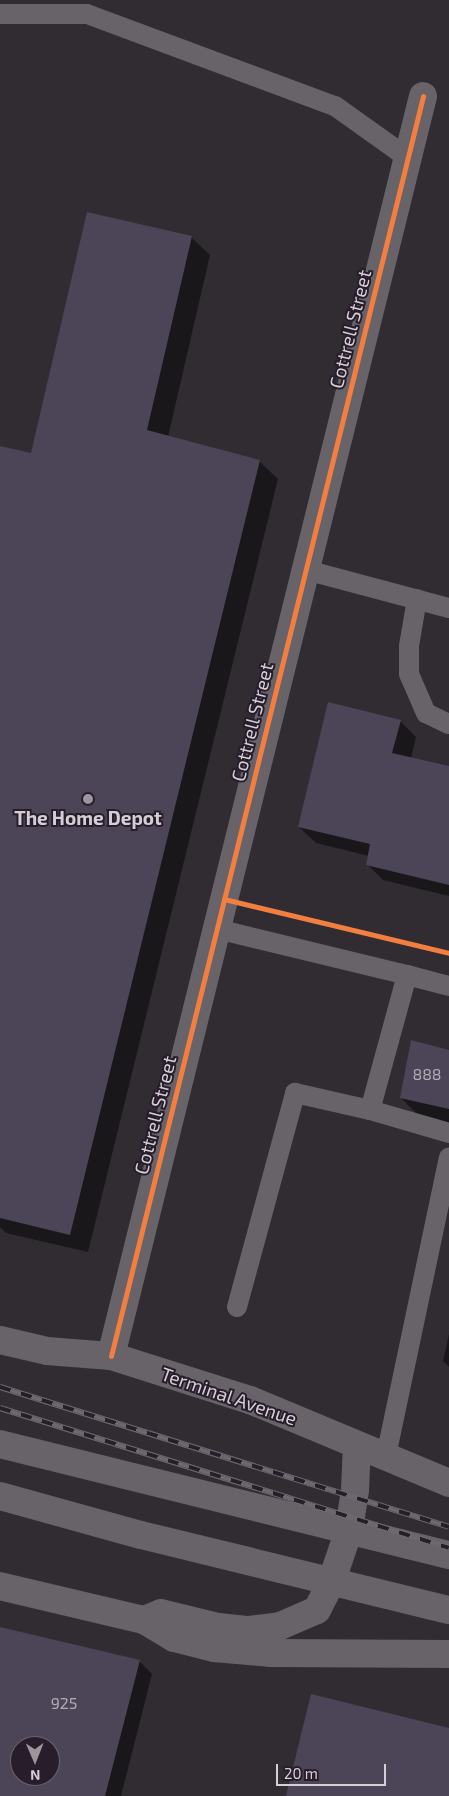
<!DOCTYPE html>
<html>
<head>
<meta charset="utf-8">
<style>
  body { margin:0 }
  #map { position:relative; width:449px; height:1796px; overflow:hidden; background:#312b32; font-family:"Exo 2",sans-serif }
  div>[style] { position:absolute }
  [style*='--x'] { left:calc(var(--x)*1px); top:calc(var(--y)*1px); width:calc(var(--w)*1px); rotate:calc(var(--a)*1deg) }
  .shadow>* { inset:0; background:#0007 }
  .building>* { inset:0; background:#4b4557 }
  .lane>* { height:20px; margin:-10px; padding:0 10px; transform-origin:10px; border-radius:10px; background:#686369 }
  .street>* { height:28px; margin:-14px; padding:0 14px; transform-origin:14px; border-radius:14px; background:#686369 }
  .secondary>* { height:28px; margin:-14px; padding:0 14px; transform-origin:14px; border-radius:14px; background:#686369 }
  .rail>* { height:5.5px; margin-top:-2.75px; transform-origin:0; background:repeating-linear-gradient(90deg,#281e2b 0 11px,#6c686e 0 22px); box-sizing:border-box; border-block:1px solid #6c686e }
  .cycleway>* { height:5px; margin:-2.5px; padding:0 2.5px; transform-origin:2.5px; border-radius:2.5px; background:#f27e40 }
  .dots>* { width:14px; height:14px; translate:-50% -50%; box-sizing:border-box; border:2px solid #281e2b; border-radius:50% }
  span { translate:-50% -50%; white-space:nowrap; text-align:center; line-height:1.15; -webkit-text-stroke:4px #281e2b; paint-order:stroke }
  .number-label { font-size:16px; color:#b2acb7 }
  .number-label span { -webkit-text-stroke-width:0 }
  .street-label { font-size:19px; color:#d5ced7 }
  .poi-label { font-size:19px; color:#d5ced7; font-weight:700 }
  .north { position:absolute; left:10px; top:1736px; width:50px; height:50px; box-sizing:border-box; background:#281e2b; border:1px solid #6d6470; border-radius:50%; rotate:179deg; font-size:14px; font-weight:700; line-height:20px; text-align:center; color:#d5ced7 }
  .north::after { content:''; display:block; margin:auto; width:18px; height:22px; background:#9c959d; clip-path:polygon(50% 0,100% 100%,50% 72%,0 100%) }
  .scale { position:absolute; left:276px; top:1764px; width:110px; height:22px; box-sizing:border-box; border:2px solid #d5ced7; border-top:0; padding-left:6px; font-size:15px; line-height:18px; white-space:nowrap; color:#d5ced7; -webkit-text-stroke:4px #281e2b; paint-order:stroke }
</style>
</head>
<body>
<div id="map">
  <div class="shadow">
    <i style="clip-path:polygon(191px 237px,210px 255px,168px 437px,259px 461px,278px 479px,88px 1252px,6px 1233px,0 1227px,0 447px,32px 455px)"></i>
    <i style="clip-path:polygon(400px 721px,416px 737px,411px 758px,449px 768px,449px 896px,383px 880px,367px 864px,369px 856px,316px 843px,299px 827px)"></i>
    <i style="clip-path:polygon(449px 1051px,449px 1123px,419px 1116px,401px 1098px)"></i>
    <i style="clip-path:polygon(449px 1334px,449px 1367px,443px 1361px)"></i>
    <i style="clip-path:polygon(evenodd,0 1628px,139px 1661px,152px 1674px,121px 1796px,0 1796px,0 1628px,20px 1746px,50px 1746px,50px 1776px,20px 1776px,20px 1746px)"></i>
  </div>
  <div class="building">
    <i style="clip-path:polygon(87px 212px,192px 236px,147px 430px,260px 460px,70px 1235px,0 1218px,0 446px,31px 453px)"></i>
    <i style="clip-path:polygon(328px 702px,401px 720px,392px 753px,449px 766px,449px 885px,366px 865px,370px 844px,298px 827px)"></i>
    <i style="clip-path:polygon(411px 1040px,449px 1050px,449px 1109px,400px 1098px)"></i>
    <i style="clip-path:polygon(evenodd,0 1627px,140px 1660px,105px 1796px,0 1796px,0 1627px,20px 1746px,50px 1746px,50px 1776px,20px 1776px,20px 1746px)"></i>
    <i style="clip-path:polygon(311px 1694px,449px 1728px,449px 1796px,286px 1796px)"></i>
  </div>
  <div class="lane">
    <i style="--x:0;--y:14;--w:87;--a:0"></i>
    <i style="--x:87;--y:14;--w:265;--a:20.4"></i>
    <i style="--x:335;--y:106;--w:90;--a:35.5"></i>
    <i style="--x:306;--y:570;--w:148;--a:14.9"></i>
    <i style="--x:417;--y:599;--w:48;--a:99.7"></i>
    <i style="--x:409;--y:646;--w:28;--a:90"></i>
    <i style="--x:409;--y:674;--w:43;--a:66.4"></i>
    <i style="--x:426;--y:713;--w:25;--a:26"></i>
    <i style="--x:217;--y:929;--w:195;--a:13.6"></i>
    <i style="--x:407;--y:975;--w:140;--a:105.3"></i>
    <i style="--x:370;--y:1110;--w:82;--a:16.2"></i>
    <i style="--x:407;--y:975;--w:43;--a:14.7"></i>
    <i style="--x:237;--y:1307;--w:222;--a:-74.8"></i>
    <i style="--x:295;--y:1093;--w:77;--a:12.8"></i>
    <i style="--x:386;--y:1456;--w:305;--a:-78.1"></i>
  </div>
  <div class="street">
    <i style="--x:0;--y:1340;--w:48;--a:13.2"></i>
    <i style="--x:47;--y:1351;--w:64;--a:4.5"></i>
    <i style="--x:111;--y:1356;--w:146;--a:17.6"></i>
    <i style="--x:250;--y:1400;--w:216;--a:22.6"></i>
    <i style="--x:111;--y:1356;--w:1298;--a:-76.09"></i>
    <i style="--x:0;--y:1586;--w:148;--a:13.3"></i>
    <i style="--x:144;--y:1620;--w:35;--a:31"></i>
    <i style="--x:174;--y:1638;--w:41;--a:14"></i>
    <i style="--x:214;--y:1648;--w:57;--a:5"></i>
    <i style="--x:271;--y:1653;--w:178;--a:0.3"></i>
    <i style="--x:144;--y:1620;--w:18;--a:-22"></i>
    <i style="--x:161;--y:1613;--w:59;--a:13.8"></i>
    <i style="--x:218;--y:1627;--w:31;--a:6"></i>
    <i style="--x:249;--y:1630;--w:31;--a:-7"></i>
    <i style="--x:280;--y:1626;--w:40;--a:-23.4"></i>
    <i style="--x:317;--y:1610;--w:34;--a:-63"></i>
    <i style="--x:332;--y:1580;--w:53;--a:-71.2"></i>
    <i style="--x:349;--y:1530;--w:40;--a:-81.5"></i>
    <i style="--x:355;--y:1490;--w:45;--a:-87.5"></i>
  </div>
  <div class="secondary">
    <i style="--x:0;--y:1444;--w:463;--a:13.9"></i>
    <i style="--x:0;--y:1496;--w:146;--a:15.5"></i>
    <i style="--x:141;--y:1535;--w:317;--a:13.7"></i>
  </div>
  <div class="rail">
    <i style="--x:0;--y:1387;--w:470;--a:17.3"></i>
    <i style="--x:0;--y:1408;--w:470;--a:17.3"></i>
  </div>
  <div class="cycleway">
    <i style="--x:224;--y:899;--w:231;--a:13.5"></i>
    <i style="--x:111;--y:1356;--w:1298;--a:-76.09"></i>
  </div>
  <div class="dots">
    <i style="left:88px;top:799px;background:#9c959d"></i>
  </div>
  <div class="number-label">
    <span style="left:427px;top:1074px">888</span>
    <span style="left:64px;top:1703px">925</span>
  </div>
  <div class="street-label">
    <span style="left:350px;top:329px;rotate:-76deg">Cottrell Street</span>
    <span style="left:252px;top:722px;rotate:-76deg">Cottrell Street</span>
    <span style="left:155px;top:1115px;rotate:-76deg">Cottrell Street</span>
    <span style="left:229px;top:1396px;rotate:19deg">Terminal Avenue</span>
  </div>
  <div class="poi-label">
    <span style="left:88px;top:818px">The Home Depot</span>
  </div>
  <div class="north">N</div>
  <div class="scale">20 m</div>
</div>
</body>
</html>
